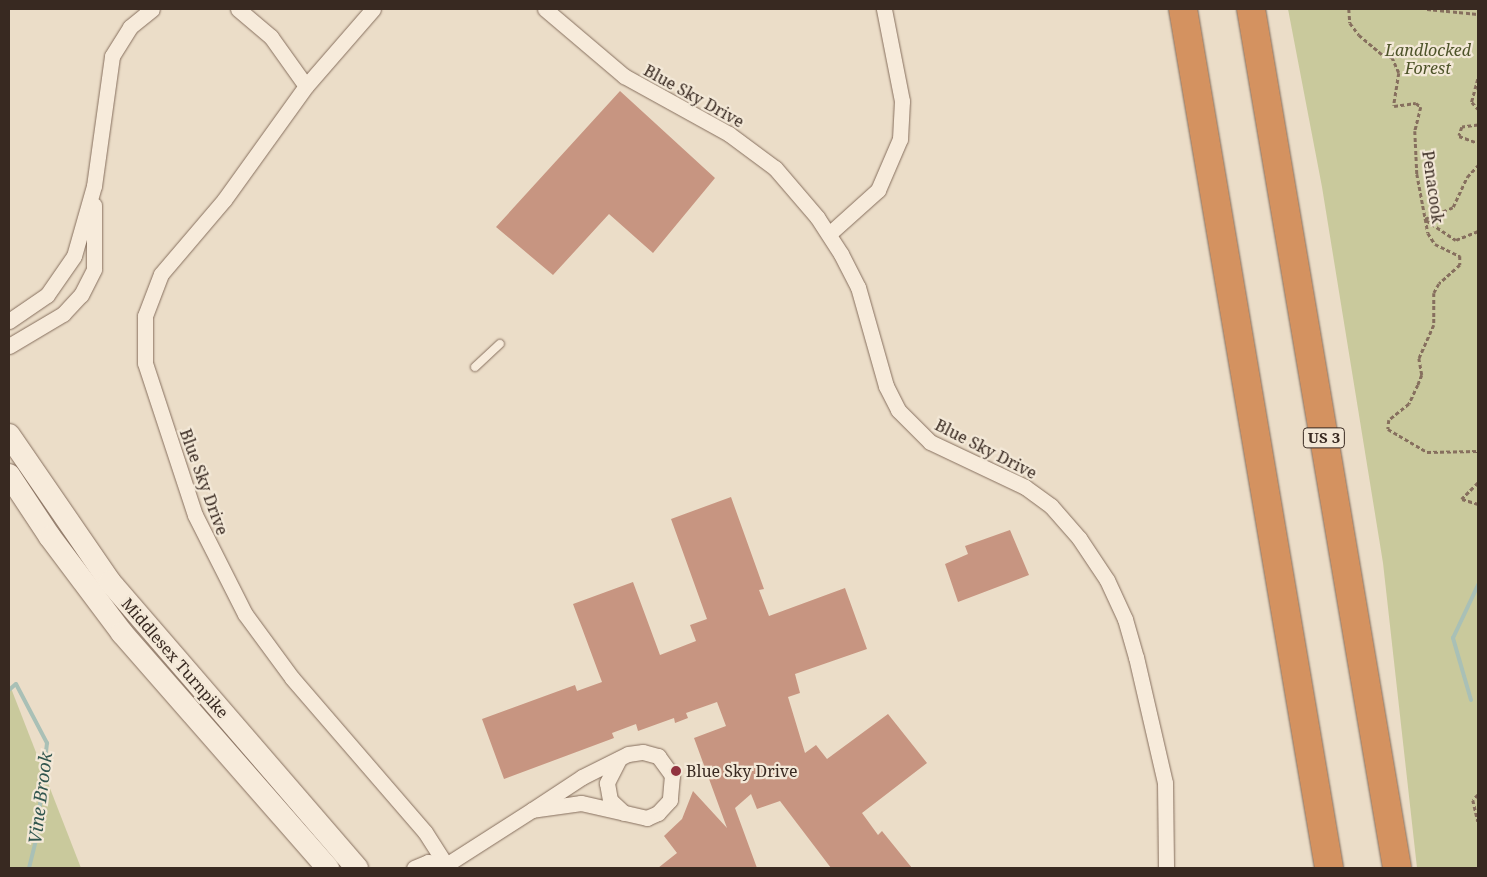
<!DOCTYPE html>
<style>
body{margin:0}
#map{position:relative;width:1487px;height:877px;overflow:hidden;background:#ebddc8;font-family:"Noto Serif",serif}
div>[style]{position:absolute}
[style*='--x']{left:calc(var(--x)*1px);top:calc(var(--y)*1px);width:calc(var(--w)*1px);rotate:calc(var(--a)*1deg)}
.green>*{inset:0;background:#c9c99c}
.stream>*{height:4px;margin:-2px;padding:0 2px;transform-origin:2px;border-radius:2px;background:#a9c0b6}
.building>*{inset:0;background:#c79581}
.path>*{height:2.5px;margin-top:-1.25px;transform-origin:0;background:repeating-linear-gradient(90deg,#866f5e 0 4px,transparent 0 6.5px)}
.roads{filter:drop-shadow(0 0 1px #866f5e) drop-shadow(0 0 1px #866f5e)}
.lane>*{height:8px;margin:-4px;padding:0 4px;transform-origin:4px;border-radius:4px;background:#f7ebdb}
.street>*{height:15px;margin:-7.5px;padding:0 7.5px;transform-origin:7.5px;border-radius:7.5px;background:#f7ebdb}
.secondary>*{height:22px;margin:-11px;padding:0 11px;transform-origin:11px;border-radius:11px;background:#f7ebdb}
.highway>*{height:28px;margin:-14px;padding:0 14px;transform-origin:14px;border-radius:14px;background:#d49260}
.dots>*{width:14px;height:14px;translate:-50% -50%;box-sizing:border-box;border:2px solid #f3e8d7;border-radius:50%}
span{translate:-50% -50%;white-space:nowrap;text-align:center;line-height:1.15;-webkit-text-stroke:4.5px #f3e8d7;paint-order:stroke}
.shield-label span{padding:1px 4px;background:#f3e8d7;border:1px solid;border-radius:4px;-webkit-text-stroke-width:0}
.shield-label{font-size:15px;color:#382921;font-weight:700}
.park-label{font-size:16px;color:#4d5329;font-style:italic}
.street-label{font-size:16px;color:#382921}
.poi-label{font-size:16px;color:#382921}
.left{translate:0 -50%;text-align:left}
.water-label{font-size:18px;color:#31564f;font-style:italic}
.frame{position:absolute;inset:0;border:10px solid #382921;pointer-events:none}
</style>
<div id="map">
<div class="green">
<div style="clip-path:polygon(1288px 9px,1478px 9px,1478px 868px,1417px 868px,1383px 563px,1322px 187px)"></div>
<div style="clip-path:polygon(9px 683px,81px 868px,9px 868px)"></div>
</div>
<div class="stream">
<div style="--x:9;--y:690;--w:9;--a:-41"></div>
<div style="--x:16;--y:684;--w:67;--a:62.3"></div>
<div style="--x:47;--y:743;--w:98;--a:96.5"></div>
<div style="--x:36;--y:840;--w:29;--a:104"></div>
<div style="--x:1471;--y:700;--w:65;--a:-106.2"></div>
<div style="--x:1453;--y:638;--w:59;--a:-64.7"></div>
</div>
<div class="building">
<div style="clip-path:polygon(620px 91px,715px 178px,653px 253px,609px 214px,553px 275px,496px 227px)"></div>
<div style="clip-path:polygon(731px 497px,764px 589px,759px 590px,769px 616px,845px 588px,867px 649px,795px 674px,800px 693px,788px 697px,805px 753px,816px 745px,827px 759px,888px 714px,927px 763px,862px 813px,878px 835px,882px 831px,912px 868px,831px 868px,780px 801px,757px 809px,751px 794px,735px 808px,757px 868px,658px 868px,677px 853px,664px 836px,682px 819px,693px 791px,727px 828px,694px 738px,726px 726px,717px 702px,686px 713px,688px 718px,675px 723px,674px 718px,638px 731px,636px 724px,612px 733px,614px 738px,504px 779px,482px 719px,575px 685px,577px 691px,602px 682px,573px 604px,633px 582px,660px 655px,696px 641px,690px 625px,707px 619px,671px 519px)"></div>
<div style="clip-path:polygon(1010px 530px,1029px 575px,958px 602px,945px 564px,968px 554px,965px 546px)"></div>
</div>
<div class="path">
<div style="--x:1349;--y:9;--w:14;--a:86"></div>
<div style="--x:1350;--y:23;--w:15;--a:53"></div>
<div style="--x:1359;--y:35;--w:31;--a:40"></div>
<div style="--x:1383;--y:55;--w:9;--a:13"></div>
<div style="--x:1392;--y:57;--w:17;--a:66"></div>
<div style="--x:1399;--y:73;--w:33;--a:99"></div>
<div style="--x:1394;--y:106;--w:22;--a:-8"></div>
<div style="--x:1416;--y:103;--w:6;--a:39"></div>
<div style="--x:1421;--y:107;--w:25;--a:104"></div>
<div style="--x:1415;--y:131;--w:43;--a:87.3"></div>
<div style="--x:1417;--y:174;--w:60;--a:79.4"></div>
<div style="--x:1428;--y:233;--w:13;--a:58"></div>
<div style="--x:1435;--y:244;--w:28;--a:26"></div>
<div style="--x:1460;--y:256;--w:9;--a:90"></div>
<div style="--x:1460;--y:265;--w:28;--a:138"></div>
<div style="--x:1439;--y:284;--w:10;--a:119"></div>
<div style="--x:1434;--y:293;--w:32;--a:90"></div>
<div style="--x:1434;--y:325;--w:36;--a:114"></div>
<div style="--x:1419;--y:358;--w:17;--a:80"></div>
<div style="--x:1422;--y:375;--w:11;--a:112"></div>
<div style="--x:1418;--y:385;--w:21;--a:115"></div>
<div style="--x:1409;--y:404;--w:26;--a:141"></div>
<div style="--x:1389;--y:420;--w:9;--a:96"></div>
<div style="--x:1388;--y:429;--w:45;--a:30.5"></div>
<div style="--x:1427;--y:452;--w:51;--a:-1.1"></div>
<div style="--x:1427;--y:9;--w:51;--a:5.6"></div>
<div style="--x:1478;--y:79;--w:24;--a:105"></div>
<div style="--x:1472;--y:102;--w:9;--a:49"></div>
<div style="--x:1478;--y:125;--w:16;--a:173"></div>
<div style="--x:1462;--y:127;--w:9;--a:108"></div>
<div style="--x:1459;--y:136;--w:20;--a:20"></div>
<div style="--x:1425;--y:219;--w:30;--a:-23"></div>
<div style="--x:1453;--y:207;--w:33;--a:-65"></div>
<div style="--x:1467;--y:177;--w:16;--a:-47"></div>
<div style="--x:1426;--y:220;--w:36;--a:34"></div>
<div style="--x:1456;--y:240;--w:24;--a:-22"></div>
<div style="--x:1478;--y:483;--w:23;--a:135"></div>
<div style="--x:1462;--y:499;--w:17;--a:17"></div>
<div style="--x:1478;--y:795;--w:7;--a:135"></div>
<div style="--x:1473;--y:800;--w:22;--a:77"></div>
</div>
<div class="roads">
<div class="lane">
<div style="--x:475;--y:367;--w:34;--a:-43"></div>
</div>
<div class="street">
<div style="--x:238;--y:9;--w:43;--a:40.3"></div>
<div style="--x:271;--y:37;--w:60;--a:54.5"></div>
<div style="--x:373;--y:9;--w:102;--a:131"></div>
<div style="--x:306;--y:86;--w:140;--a:125.7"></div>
<div style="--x:224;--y:200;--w:97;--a:130.4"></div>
<div style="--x:161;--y:274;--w:45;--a:110.9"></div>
<div style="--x:145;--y:316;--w:47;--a:90"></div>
<div style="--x:145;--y:363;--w:160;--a:71.8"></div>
<div style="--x:195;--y:515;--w:111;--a:63.2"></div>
<div style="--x:245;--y:614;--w:79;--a:53.7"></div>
<div style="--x:292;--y:678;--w:203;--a:49.2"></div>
<div style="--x:425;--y:832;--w:43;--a:57.4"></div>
<div style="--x:545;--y:9;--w:104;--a:40.3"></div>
<div style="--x:624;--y:76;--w:120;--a:28.9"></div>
<div style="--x:729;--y:134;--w:57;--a:36.5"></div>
<div style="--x:775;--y:168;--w:65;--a:49.4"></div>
<div style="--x:817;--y:217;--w:44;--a:57"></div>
<div style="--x:841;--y:254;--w:37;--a:63"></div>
<div style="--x:858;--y:287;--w:103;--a:74.2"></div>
<div style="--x:886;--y:386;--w:27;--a:63"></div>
<div style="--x:898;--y:410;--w:45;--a:45"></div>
<div style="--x:930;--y:442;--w:105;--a:25.3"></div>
<div style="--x:1025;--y:487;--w:32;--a:36"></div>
<div style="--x:1051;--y:506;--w:43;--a:48.8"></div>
<div style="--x:1079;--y:538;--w:50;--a:56.3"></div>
<div style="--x:1107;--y:580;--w:43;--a:65.2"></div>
<div style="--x:1125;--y:619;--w:40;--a:74"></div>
<div style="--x:1136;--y:657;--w:129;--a:77"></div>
<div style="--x:1165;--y:783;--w:85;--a:89.3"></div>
<div style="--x:829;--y:234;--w:66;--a:-41.9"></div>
<div style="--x:878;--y:190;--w:56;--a:-66.7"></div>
<div style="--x:900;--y:139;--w:38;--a:-87"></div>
<div style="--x:902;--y:101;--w:94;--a:-101.1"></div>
<div style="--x:9;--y:321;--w:46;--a:-34.4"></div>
<div style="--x:47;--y:295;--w:47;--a:-55.3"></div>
<div style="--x:74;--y:256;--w:73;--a:-74.1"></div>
<div style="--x:94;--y:186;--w:131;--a:-82.1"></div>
<div style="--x:112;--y:56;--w:34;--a:-58"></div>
<div style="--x:130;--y:27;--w:28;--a:-39"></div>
<div style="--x:9;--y:346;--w:63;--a:-30.7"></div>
<div style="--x:63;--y:314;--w:26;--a:-47"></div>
<div style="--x:81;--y:295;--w:29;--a:-63"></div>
<div style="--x:94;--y:269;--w:64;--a:-90"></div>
<div style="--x:619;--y:759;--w:27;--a:117"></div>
<div style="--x:607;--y:783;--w:17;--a:80"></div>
<div style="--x:610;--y:800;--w:19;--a:43"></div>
<div style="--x:414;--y:868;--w:15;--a:-23"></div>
<div style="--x:428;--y:862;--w:18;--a:9"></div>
<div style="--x:445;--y:868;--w:3;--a:-72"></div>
<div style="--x:446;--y:865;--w:102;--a:-32.6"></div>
<div style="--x:532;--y:810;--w:60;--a:-33.4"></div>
<div style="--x:582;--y:777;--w:51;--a:-26.6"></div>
<div style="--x:628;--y:754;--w:15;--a:-8"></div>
<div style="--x:643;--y:752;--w:16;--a:15"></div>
<div style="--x:658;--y:756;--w:24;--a:54"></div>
<div style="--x:672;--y:775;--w:25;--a:95"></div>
<div style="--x:670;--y:800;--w:18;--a:133"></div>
<div style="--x:658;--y:813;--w:12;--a:156"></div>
<div style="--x:647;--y:818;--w:68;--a:-167.2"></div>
<div style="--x:581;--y:803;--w:49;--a:171.9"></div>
</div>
<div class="secondary">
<div style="--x:9;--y:435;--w:178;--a:55.5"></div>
<div style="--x:110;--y:582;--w:378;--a:49.2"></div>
<div style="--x:9;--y:475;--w:74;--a:56.5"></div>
<div style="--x:50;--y:537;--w:120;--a:53.1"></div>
<div style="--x:122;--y:633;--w:313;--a:48.8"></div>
</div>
<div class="highway">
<div style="--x:1183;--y:9;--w:871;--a:80.35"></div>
<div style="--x:1251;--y:9;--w:871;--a:80.35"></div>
</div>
</div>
<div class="dots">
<div style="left:676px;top:771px;background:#91333f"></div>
</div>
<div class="shield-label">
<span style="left:1324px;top:438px">US 3</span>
</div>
<div class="park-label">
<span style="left:1428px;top:59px">Landlocked<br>Forest</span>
</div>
<div class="street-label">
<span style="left:694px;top:96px;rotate:29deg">Blue Sky Drive</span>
<span style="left:1433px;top:187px;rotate:82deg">Penacook</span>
<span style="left:986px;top:449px;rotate:27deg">Blue Sky Drive</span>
<span style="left:204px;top:482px;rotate:70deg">Blue Sky Drive</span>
<span style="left:175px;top:658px;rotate:49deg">Middlesex Turnpike</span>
</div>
<div class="poi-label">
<span class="left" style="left:686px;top:771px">Blue Sky Drive</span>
</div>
<div class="water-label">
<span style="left:40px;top:798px;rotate:-83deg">Vine Brook</span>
</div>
<div class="frame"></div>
</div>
